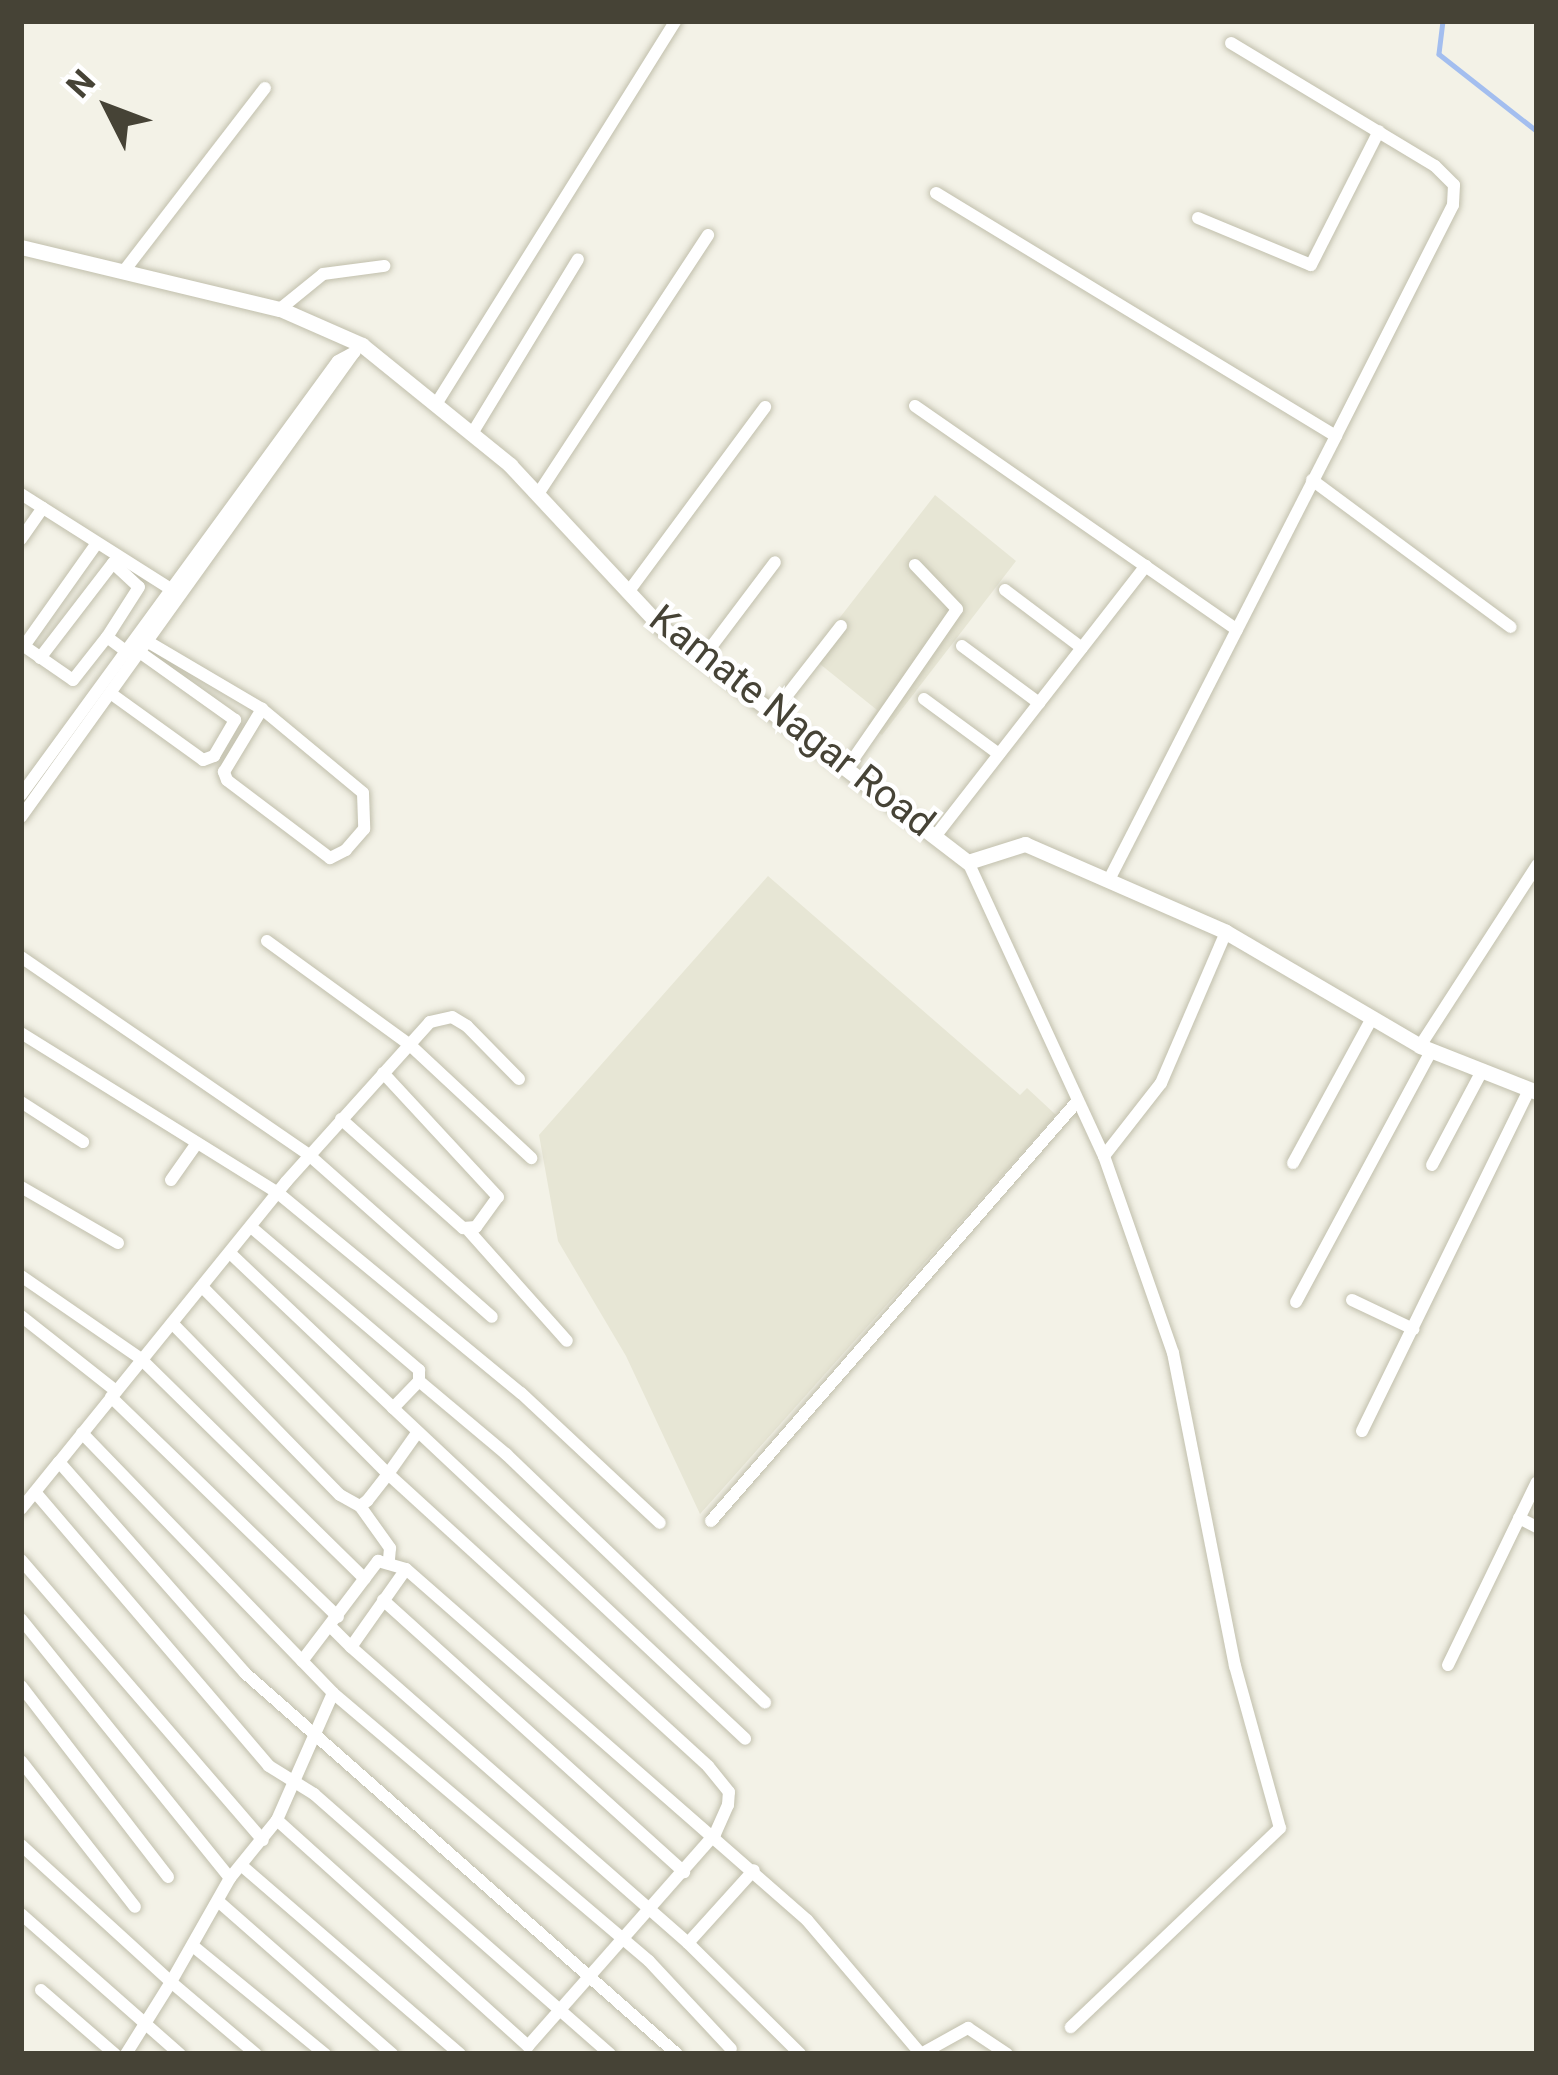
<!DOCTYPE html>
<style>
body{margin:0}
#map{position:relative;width:1558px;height:2075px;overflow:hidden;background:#f3f2e7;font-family:Roboto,sans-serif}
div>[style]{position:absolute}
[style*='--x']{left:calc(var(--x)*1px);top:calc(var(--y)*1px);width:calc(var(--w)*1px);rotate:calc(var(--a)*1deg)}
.residential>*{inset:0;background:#e7e6d5}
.stream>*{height:4.5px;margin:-2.25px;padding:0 2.25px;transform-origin:2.25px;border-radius:2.25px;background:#a3beef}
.roads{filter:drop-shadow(0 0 3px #c1bfac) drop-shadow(0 0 3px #c1bfac)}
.minor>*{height:12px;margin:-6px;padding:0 6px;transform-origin:6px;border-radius:6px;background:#fff}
.tertiary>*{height:15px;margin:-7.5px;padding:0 7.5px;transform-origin:7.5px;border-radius:7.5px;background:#fff}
span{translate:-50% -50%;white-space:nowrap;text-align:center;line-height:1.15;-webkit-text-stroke:9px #fff;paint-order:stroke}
.street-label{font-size:39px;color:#464336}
.frame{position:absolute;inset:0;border:24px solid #464336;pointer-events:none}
.north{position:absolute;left:48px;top:48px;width:120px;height:120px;-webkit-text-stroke:9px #fff;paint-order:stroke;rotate:312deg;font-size:33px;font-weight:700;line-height:48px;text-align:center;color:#464336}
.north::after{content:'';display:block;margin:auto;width:42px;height:54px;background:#464336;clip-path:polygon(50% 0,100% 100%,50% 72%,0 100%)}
</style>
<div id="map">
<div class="residential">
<div style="clip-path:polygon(935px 495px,1016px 561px,882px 735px,867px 724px,877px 710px,810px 656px)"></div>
<div style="clip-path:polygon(768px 876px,1020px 1095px,1027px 1088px,1056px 1115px,700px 1514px,626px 1356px,558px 1241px,539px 1135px)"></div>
</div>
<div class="stream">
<div style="--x:1443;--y:21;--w:33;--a:97"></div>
<div style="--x:1439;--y:54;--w:125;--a:38.2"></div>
</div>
<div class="roads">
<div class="minor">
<div style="--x:1231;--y:43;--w:238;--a:31.1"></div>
<div style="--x:1435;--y:166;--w:27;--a:45"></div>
<div style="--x:1454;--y:185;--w:20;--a:93"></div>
<div style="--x:1453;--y:205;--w:259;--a:116.9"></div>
<div style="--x:936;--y:193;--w:468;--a:31.3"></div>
<div style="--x:1336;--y:436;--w:498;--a:117.1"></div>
<div style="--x:1198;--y:218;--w:122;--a:22.6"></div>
<div style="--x:1311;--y:265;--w:150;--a:-63.1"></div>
<div style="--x:124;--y:271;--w:231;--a:-52.4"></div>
<div style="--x:280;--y:309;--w:55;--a:-39.1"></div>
<div style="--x:323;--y:274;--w:62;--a:-7.5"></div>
<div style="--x:438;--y:401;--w:448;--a:-58"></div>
<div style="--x:915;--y:406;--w:392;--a:34.8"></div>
<div style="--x:473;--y:432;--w:202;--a:-58.7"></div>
<div style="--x:1312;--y:480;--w:247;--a:36.5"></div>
<div style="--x:21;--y:494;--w:185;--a:32.4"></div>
<div style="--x:538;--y:494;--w:310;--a:-56.7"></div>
<div style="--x:21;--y:539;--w:38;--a:-55"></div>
<div style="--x:1005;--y:590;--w:96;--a:37"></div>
<div style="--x:629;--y:591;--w:229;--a:-53.5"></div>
<div style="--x:150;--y:643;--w:130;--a:30.5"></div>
<div style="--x:262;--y:709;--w:131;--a:39.7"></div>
<div style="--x:363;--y:793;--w:36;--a:88"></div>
<div style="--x:364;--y:829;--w:28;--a:131"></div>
<div style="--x:346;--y:850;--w:18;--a:153"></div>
<div style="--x:330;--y:858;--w:129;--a:-142.9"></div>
<div style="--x:227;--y:780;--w:9;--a:-111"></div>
<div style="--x:224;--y:772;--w:74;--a:-58.9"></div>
<div style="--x:21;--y:644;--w:63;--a:34.7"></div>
<div style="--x:73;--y:680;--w:55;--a:-51.7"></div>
<div style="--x:107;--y:637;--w:25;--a:37"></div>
<div style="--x:24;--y:646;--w:126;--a:-54.7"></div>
<div style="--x:962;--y:646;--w:96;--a:36.5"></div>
<div style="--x:40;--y:658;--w:120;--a:-52.5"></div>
<div style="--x:113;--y:563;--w:35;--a:43"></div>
<div style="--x:139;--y:587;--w:59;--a:122.6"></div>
<div style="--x:702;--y:659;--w:121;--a:-53"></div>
<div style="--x:113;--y:695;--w:111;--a:35.8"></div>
<div style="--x:203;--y:760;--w:12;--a:-20"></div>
<div style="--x:214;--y:756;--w:42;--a:-59.7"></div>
<div style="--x:235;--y:720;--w:114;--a:-144.6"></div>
<div style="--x:924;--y:699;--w:93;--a:36.3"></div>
<div style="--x:774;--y:712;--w:109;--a:-52.1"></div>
<div style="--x:847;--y:768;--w:193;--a:-55.3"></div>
<div style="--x:957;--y:609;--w:61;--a:-133.7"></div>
<div style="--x:21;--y:795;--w:537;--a:-53.86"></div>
<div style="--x:338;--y:361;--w:19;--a:-28"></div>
<div style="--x:21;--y:817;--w:570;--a:-54.36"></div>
<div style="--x:937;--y:834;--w:340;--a:-52.1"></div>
<div style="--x:968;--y:862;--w:324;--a:65.2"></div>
<div style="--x:1104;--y:1156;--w:209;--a:70.7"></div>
<div style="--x:1173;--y:1353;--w:319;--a:78.8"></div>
<div style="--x:1235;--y:1666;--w:168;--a:74.5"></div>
<div style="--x:1280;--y:1828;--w:289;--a:136.4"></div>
<div style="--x:267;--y:941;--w:177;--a:36"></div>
<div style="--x:410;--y:1045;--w:166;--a:43"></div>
<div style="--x:21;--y:957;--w:349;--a:34.5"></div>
<div style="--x:309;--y:1155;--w:244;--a:41.5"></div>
<div style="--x:21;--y:1033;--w:303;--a:31.9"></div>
<div style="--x:278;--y:1193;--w:315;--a:39.5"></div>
<div style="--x:521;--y:1393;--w:190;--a:43.1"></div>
<div style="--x:1420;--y:1046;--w:216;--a:-57.1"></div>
<div style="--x:519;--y:1079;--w:74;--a:-134.5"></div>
<div style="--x:467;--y:1026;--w:17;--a:-149"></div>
<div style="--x:452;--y:1017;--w:23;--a:167"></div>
<div style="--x:430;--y:1022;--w:215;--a:132"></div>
<div style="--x:286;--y:1182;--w:360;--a:129"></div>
<div style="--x:59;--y:1462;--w:281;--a:48.6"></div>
<div style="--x:245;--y:1673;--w:576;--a:41.41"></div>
<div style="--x:21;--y:1102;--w:74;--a:32.8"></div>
<div style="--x:341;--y:1119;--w:164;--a:41.8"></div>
<div style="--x:463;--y:1228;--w:13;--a:-4"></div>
<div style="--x:476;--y:1227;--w:37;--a:-54"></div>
<div style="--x:498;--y:1197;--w:169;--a:-132.8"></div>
<div style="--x:1104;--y:1156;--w:93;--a:-52"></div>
<div style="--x:1161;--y:1083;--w:164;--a:-66.7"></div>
<div style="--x:1293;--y:1163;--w:163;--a:-61.4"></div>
<div style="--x:1432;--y:1165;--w:104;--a:-62"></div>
<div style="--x:171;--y:1180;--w:45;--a:-54.9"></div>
<div style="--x:21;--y:1187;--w:112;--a:30"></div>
<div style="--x:251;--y:1227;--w:221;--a:40.4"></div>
<div style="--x:419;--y:1370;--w:11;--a:90"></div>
<div style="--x:469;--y:1231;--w:147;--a:48.3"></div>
<div style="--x:231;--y:1254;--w:224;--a:43.5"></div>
<div style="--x:393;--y:1408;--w:37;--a:-46"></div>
<div style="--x:419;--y:1381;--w:114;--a:40"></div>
<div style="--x:506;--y:1454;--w:359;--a:43.8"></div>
<div style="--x:21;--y:1276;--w:145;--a:34.6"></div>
<div style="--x:140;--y:1358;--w:315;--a:44.5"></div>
<div style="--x:1352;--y:1300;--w:68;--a:25.4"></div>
<div style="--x:1296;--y:1302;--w:285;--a:-61.7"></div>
<div style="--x:21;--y:1316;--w:121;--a:38.3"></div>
<div style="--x:172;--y:1323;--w:240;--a:45.7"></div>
<div style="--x:340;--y:1495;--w:23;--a:29"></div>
<div style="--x:360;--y:1506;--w:9;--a:-36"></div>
<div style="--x:367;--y:1501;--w:34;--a:-52"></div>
<div style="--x:388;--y:1474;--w:261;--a:-134.8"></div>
<div style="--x:111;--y:1397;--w:316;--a:44.1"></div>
<div style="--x:393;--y:1408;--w:483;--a:43.2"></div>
<div style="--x:1362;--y:1431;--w:380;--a:-63.9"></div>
<div style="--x:82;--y:1433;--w:361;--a:46"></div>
<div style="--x:333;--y:1693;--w:139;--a:113.8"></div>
<div style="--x:277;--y:1820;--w:75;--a:129"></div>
<div style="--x:230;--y:1878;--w:120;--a:119.6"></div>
<div style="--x:171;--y:1982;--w:111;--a:40.3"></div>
<div style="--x:35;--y:1492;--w:360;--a:49.5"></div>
<div style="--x:269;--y:1766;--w:53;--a:31.9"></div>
<div style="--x:314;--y:1794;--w:394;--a:41.3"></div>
<div style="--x:360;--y:1506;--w:52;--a:54.5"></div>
<div style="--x:390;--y:1548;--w:11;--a:95"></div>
<div style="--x:21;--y:1509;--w:60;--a:-51"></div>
<div style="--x:1519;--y:1518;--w:20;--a:27"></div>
<div style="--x:711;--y:1521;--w:554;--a:-48.88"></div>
<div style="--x:21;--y:1560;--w:370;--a:49.2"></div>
<div style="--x:383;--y:1600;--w:406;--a:42.1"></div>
<div style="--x:21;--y:1619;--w:333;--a:51.1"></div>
<div style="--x:331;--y:1627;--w:28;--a:45"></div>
<div style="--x:351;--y:1647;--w:95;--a:-54.8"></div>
<div style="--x:351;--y:1647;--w:449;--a:41.3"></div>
<div style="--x:688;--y:1943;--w:158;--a:44.7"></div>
<div style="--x:302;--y:1661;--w:126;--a:-52.8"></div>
<div style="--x:378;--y:1561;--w:29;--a:16"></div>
<div style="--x:406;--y:1569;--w:533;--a:41.2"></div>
<div style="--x:807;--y:1920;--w:176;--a:49.6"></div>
<div style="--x:1448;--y:1665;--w:203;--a:-64.1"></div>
<div style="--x:21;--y:1686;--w:241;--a:52.4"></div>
<div style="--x:333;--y:1693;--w:414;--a:40.3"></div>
<div style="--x:649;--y:1961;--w:120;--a:47"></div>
<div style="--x:21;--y:1761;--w:185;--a:52"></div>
<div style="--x:277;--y:1820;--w:338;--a:42"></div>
<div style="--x:528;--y:2046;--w:283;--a:-48.6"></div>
<div style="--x:715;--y:1834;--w:32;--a:-66"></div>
<div style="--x:728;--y:1805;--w:13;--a:-86"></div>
<div style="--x:729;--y:1792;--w:33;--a:-129"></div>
<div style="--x:708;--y:1766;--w:433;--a:-137.6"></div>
<div style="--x:388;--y:1474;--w:50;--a:-54.7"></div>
<div style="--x:21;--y:1845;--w:203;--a:42.4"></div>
<div style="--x:171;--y:1982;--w:85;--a:122"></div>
<div style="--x:241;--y:1865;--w:289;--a:40.8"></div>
<div style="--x:218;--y:1901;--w:232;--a:41.3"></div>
<div style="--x:21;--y:1914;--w:212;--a:41.4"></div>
<div style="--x:688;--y:1943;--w:98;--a:-47.9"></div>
<div style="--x:193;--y:1946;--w:171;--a:39.3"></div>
<div style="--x:41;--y:1990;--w:98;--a:40.9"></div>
<div style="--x:921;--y:2054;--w:54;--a:-29"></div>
<div style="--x:968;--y:2028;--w:47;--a:33.7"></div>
</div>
<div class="tertiary">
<div style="--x:21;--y:247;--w:266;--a:13.5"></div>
<div style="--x:280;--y:309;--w:90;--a:23.7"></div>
<div style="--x:362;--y:345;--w:191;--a:39"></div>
<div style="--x:510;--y:465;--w:220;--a:47"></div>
<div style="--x:660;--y:626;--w:388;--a:37.5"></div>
<div style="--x:968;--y:862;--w:60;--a:-17.5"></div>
<div style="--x:1025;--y:844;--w:219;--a:23.6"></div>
<div style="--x:1226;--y:932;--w:225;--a:30.4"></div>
<div style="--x:1420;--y:1046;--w:126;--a:21.5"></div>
</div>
</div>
<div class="street-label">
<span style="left:792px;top:721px;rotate:38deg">Kamate Nagar Road</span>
</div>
<div class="frame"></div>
<div class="north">N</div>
</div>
